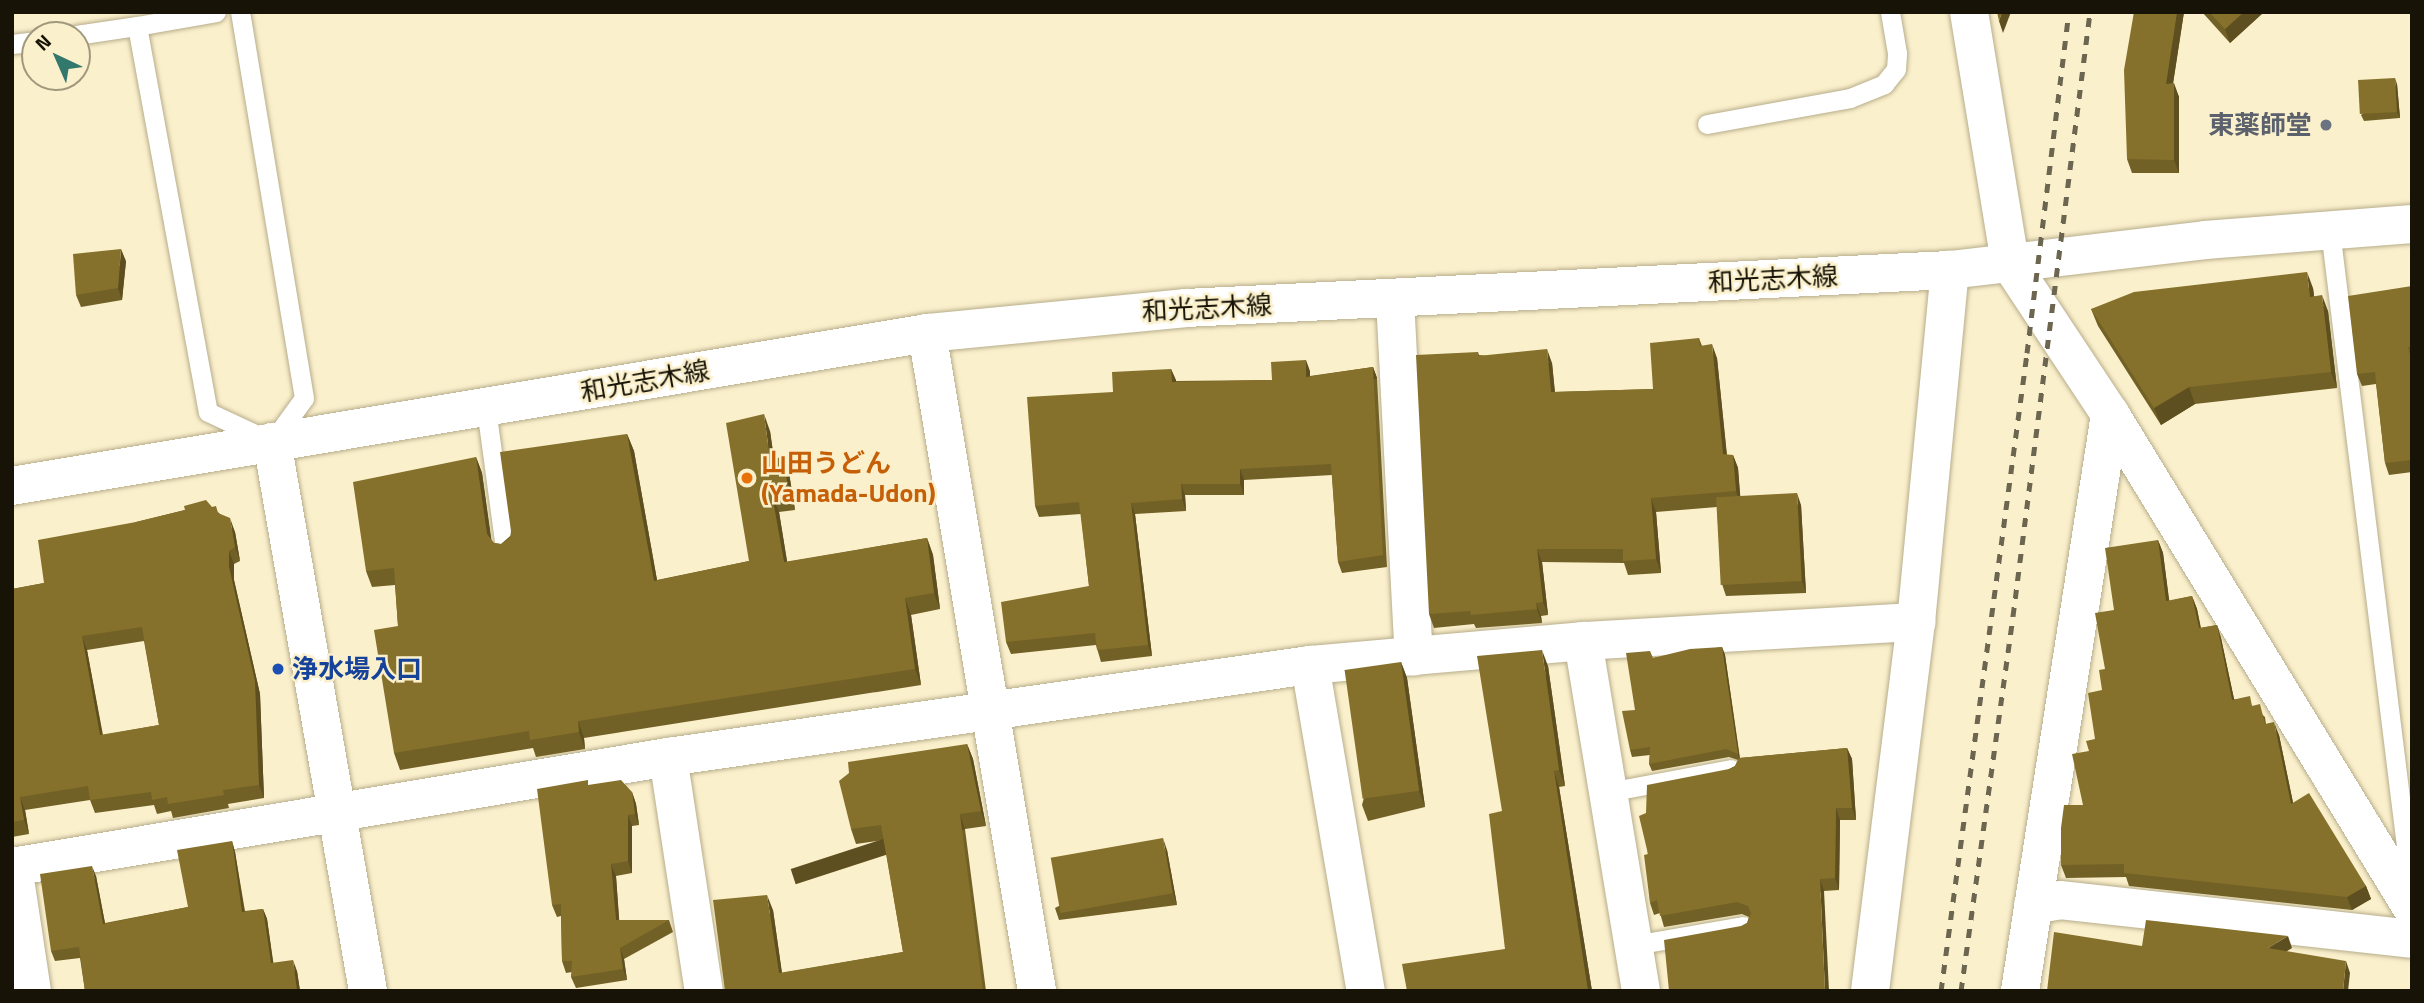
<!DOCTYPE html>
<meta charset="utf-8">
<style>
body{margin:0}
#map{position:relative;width:2424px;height:1003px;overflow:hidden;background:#fbf0cc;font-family:"Titillium Web","Noto Sans JP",sans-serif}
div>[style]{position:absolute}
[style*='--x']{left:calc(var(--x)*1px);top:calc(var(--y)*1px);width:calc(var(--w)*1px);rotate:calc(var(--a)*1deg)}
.roads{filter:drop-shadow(0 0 2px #b7ad8b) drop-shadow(0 0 2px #b7ad8b)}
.service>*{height:19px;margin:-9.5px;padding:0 9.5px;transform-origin:9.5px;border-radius:9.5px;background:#fff}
.minor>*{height:38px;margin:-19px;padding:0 19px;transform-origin:19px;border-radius:19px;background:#fff}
.tertiary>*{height:38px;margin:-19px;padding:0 19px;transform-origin:19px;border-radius:19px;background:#fff}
.secondary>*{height:38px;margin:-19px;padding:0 19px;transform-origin:19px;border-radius:19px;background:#fff}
.rail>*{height:5px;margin-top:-2.5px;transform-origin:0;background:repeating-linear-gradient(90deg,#6c6550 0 9px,transparent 0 18px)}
.wall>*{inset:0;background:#726126}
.shaded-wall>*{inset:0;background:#5d4f1f;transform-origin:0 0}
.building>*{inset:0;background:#85712c;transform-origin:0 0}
.dots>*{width:19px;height:19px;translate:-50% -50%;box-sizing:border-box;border:4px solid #fbf0cc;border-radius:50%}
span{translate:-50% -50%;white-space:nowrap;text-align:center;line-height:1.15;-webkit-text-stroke:5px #fbf0cc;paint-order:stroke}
.worship-label{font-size:26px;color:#5b616d;font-weight:700}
.right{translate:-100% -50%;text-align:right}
.street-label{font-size:26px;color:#171307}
.food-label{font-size:26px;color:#c56008;font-weight:700}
.left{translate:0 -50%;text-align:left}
.transit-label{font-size:26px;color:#164399;font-weight:700}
.frame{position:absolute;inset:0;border:14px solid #171307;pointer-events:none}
.north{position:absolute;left:21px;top:21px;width:70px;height:70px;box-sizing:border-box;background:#fbf0cc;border:2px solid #a0987d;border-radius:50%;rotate:316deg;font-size:19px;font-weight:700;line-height:28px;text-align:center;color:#171307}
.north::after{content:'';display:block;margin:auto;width:24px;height:32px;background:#32786d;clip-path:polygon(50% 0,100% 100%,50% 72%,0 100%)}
</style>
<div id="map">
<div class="roads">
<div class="service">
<div style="--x:137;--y:26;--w:80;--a:-10"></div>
<div style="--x:76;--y:35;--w:62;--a:-8.4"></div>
<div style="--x:137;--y:26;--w:392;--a:79.6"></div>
<div style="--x:208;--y:412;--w:71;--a:25.1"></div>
<div style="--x:272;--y:442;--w:54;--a:-54"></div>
<div style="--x:304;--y:398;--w:391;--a:-99.4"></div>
<div style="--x:12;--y:44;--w:23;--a:-7"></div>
<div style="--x:1707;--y:124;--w:145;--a:-10.3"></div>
<div style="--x:1850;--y:98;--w:37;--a:-22"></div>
<div style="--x:1884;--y:84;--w:19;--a:-51"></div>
<div style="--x:1896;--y:69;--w:16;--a:-86"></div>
<div style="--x:1897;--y:53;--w:42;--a:-99.7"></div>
<div style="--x:2330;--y:230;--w:654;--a:82.97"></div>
<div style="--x:2410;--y:879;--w:11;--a:105"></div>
<div style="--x:486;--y:408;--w:142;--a:82.3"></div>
<div style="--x:1608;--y:792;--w:125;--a:-10.6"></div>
<div style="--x:1634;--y:945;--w:111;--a:-9.9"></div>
</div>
<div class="minor">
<div style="--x:1395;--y:299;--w:358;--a:87"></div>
<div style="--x:927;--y:333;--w:667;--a:80.51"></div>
<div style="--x:1583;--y:641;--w:355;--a:80.6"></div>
<div style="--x:1310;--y:665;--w:331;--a:80.3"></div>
<div style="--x:13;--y:866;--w:126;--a:81.4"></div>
<div style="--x:12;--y:867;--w:665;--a:-9.52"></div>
<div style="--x:668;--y:757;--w:649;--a:-8.16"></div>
<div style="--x:1310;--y:665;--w:274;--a:-5"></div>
<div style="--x:1583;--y:641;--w:334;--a:-3.3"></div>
<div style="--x:2033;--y:905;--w:27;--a:-10"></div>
<div style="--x:2060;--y:900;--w:354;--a:6.3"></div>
<div style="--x:1870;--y:991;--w:372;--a:-82.9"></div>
<div style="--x:1916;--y:622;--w:354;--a:-84.5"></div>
<div style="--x:2020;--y:991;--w:584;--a:-81.13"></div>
</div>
<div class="tertiary">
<div style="--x:1969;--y:12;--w:254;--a:80.7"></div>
<div style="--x:2010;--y:263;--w:181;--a:56.5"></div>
<div style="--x:2110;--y:414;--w:579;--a:58.56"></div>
<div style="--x:272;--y:442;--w:557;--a:80.08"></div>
<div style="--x:668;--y:757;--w:237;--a:81.3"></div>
</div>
<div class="secondary">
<div style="--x:12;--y:486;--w:928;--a:-9.49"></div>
<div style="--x:927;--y:333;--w:260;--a:-5.5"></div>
<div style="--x:1186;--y:308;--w:765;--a:-2.85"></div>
<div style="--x:1950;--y:270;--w:257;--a:-6.7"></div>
<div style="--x:2205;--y:240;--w:208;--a:-4.4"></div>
</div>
</div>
<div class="rail">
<div style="--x:1941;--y:991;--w:644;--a:-82.32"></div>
<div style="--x:2027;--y:353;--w:344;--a:-83"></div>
<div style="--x:1961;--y:991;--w:379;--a:-82.1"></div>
<div style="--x:2013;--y:616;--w:609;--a:-82.73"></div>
</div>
<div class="wall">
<div style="clip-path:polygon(2134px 12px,2184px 12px,2173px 83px,2179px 97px,2179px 173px,2132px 173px,2127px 159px)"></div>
<div style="clip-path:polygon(2202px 12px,2264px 12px,2230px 43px)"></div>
<div style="clip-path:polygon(2397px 84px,2400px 118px,2364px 121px,2361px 115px)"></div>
<div style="clip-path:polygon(126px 261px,122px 300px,81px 307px,76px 295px)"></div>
<div style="clip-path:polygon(2412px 286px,2412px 472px,2389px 475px,2385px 463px,2376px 384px,2362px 386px,2357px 374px)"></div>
<div style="clip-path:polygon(2313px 288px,2314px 296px,2328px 311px,2337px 388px,2195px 404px,2161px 425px,2098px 326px,2091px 309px)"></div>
<div style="clip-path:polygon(1699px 338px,1702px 346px,1717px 358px,1727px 455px,1733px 455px,1738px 468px,1740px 497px,1801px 505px,1806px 593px,1726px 596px,1722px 584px,1717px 507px,1656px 512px,1661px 573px,1628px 575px,1624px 563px,1542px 562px,1548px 615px,1541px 616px,1542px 623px,1476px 628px,1474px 624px,1434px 628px,1429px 614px,1478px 352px,1479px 355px,1552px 363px,1555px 392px,1653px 389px)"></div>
<div style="clip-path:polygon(1373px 367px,1377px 378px,1387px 567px,1342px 573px,1338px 562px,1332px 475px,1244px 480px,1244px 495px,1185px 495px,1186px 511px,1135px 514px,1152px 656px,1101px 662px,1096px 645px,1011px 654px,1006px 642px,1089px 586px,1081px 514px,1039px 517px,1035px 506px,1113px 392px,1171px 369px,1176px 381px,1272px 380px,1310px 371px,1310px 376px)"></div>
<div style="clip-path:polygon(770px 431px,774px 458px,789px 473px,795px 510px,779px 512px,787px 562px,927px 538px,933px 555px,940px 609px,911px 615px,921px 685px,584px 738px,585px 749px,536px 757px,533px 748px,400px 770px,394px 753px,398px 626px,395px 585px,372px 587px,366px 571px,476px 457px,482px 473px,491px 540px,494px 543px,501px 544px,627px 434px,634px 451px,657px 580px,749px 561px)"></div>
<div style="clip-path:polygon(evenodd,212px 507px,219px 513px,235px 532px,240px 561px,234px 564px,234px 580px,260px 694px,264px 798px,228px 804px,229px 808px,173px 818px,171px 811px,157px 814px,154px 805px,95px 813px,90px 800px,25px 810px,29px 834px,12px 837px,12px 589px,44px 583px,136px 522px,185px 510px,212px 507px,144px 641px,159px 725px,103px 735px,87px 650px,144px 641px)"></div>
<div style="clip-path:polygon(2158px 540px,2163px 553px,2169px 601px,2192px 596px,2197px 609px,2201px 628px,2217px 625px,2221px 638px,2234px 699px,2253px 706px,2265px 717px,2266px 724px,2279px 735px,2293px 803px,2366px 886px,2371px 899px,2352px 910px,2129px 886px,2126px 877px,2066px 878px,2061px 865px,2083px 805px,2089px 751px,2095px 739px,2114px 610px)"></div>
<div style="clip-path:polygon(1722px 647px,1725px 655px,1740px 758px,1847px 748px,1852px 759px,1856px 820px,1840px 820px,1839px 890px,1824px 891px,1741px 926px,1747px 923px,1749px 917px,1742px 914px,1664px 927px,1660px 913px,1654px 915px,1650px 903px,1646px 813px,1735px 766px,1738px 760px,1729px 757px,1652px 771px,1649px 764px,1650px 755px,1632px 757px,1630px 750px,1635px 710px,1653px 658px)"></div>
<div style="clip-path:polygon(1401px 662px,1407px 678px,1425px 807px,1368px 821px,1362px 805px)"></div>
<div style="clip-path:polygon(1548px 666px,1565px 786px,1559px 787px,1592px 991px,1407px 991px,1505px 949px,1502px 811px)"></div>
<div style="clip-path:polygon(967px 744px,973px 759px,986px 826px,965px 829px,986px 991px,725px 991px,773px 910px,782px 973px,903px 952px,884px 840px,856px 844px,851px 829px)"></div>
<div style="clip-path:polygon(589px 785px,632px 792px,636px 804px,639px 825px,632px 826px,632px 873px,616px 876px,619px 920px,669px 920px,673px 932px,624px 959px,627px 980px,576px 988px,571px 977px,572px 972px,566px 973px,562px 961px,561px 916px,557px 917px,552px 905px)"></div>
<div style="clip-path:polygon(232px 841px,235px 852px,245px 911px,263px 909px,267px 919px,273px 963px,297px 971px,300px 991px,85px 991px,80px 958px,55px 961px,51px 951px,96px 876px,105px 923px,188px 907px)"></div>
<div style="clip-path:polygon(1167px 850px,1177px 905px,1059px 920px,1055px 908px)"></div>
</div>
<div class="shaded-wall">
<div style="clip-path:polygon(2002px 12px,2011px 12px,2003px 33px,1999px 21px)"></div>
<div style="clip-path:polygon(2177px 12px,2184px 12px,2171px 97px,2166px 84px)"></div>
<div style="clip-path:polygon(2244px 12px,2264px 12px,2230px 43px,2225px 29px)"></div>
<div style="clip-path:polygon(2395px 78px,2397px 84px,2400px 118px,2397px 112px)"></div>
<div style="clip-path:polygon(2174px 83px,2179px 97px,2179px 173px,2174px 160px)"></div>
<div style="clip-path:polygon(121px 249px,126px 261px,122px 300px,118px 288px)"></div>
<div style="clip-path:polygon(2307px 272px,2313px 288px,2316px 313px,2310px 297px)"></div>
<div style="clip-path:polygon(2322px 295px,2328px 311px,2337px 388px,2331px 372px)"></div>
<div style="clip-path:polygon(1712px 344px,1717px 358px,1728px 468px,1723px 454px)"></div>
<div style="clip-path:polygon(1547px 349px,1552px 363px,1556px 405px,1551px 392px)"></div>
<div style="clip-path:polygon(1306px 360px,1310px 371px,1310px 388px,1306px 377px)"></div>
<div style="left:1373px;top:367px;width:12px;height:188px;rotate:70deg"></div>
<div style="clip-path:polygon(1171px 369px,1176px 380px,1176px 393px,1172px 382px)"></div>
<div style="clip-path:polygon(2189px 387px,2195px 404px,2161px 425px,2154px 408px)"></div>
<div style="clip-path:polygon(764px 414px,770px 431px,776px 475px,770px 459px)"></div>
<div style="clip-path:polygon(627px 434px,634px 451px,660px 597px,654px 581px)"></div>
<div style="clip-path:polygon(1733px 455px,1738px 468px,1741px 505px,1736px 491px)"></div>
<div style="clip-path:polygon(476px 457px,482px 473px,493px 551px,487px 534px)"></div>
<div style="clip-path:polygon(783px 457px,789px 473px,795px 510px,789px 494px)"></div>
<div style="clip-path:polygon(1240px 469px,1244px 480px,1244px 495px,1240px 484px)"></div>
<div style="clip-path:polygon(1181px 484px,1185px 495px,1186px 511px,1182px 499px)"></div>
<div style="clip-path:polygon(1797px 493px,1801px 505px,1806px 593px,1802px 581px)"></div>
<div style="clip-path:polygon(772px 495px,779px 512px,790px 579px,784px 562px)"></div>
<div style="clip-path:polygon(1651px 498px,1656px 512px,1661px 573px,1656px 559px)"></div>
<div style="clip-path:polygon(1131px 503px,1135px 514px,1152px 656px,1148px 645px)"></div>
<div style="clip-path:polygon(230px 518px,235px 532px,240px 561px,235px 547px)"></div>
<div style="clip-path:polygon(927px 538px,933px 555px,940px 609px,934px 593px)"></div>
<div style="clip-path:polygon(2158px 540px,2163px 553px,2171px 614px,2166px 601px)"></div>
<div style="clip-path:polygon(1537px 549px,1542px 562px,1548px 615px,1543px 602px)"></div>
<div style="clip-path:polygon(229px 551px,234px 564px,234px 580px,260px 694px,264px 798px,259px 785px,229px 567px)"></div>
<div style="clip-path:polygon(2192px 596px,2197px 609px,2203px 641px,2199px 628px)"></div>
<div style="clip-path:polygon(905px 598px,911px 615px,921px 685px,915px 669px)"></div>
<div style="clip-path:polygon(1536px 603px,1541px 616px,1542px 623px,1537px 609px)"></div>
<div style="clip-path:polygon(2217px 625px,2221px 638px,2237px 713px,2232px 700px)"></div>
<div style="clip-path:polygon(82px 636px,87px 650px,105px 749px,100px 735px)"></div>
<div style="clip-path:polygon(1722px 647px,1725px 655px,1740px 761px,1738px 754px)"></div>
<div style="clip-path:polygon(1542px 650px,1548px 666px,1565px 786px,1559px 770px)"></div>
<div style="clip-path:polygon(1401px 662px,1407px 678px,1425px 807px,1419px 791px)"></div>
<div style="clip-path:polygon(578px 721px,584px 738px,585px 749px,579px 732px)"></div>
<div style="clip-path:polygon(2274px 722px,2279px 735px,2296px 817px,2291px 804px)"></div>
<div style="clip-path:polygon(967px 744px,973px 759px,986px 826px,981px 811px)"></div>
<div style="clip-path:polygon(1847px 748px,1852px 759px,1856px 820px,1852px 808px)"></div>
<div style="clip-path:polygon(1554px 771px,1559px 787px,1592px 991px,1588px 991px)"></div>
<div style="clip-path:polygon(632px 792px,636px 804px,639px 825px,635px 814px)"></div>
<div style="clip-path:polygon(20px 797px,25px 810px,29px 834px,24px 820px)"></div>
<div style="clip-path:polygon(1836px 808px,1840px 820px,1839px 890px,1835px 878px)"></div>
<div style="left:960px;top:814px;width:16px;height:178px;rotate:72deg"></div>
<div style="clip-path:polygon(628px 815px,632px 826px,632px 873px,628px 861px)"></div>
<div style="clip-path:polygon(1163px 838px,1167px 850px,1177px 905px,1173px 893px)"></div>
<div style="clip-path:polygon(232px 841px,235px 852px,246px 922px,242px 912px)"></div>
<div style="clip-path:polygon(611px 864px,616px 876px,620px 931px,616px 920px)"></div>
<div style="clip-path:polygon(92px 866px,96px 876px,107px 934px,103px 924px)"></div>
<div style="clip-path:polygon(1820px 879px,1824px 891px,1829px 991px,1825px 991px)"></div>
<div style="clip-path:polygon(2366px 886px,2371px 899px,2352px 910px,2347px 897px)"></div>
<div style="clip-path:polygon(767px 895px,773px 910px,784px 988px,779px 973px)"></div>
<div style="clip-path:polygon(263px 909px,267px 919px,275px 974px,271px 963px)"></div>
<div style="clip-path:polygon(2288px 936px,2292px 948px,2273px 960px,2268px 948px)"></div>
<div style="clip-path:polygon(620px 948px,624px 959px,627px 980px,623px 969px)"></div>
<div style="clip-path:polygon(293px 960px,297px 971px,300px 991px,297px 991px)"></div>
<div style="clip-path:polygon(2346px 961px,2350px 973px,2348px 991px,2343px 991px)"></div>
</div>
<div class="building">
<div style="clip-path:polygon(1997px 12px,2002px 12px,1999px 21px)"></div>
<div style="clip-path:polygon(2134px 12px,2177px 12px,2166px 84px,2174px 83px,2174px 160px,2127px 159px,2124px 70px)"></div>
<div style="clip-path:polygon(2209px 12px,2244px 12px,2225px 29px)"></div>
<div style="left:2395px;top:78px;width:34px;height:37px;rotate:87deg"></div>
<div style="clip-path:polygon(121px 249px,118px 288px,76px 295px,73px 254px)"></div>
<div style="clip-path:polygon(2307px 272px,2310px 297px,2322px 295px,2331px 372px,2189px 387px,2154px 408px,2091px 309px,2134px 292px)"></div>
<div style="clip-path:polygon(2412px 286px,2412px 347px,2408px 347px,2412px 364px,2412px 460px,2385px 463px,2375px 372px,2357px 374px,2348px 296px)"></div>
<div style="clip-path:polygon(1699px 338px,1700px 346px,1712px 344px,1723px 454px,1733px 455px,1736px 491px,1651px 498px,1656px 559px,1623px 561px,1623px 549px,1537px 549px,1543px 602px,1536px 603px,1537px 609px,1471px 615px,1470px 611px,1429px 614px,1416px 355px,1478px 352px,1478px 356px,1547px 349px,1551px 392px,1653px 389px,1650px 343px)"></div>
<div style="clip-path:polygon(1306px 360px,1306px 377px,1373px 367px,1383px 555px,1338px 562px,1331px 464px,1240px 469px,1240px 484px,1181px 484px,1182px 499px,1131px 503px,1148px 645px,1097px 650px,1095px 633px,1006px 642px,1001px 602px,1089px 586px,1079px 502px,1035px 506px,1027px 397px,1113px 392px,1112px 372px,1171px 369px,1172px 382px,1272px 380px,1271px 362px)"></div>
<div style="clip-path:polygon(764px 414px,770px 459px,783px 457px,789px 494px,772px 495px,784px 562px,927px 538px,934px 593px,905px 598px,915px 669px,578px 721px,579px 732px,530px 740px,529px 731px,394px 753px,374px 630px,398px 626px,394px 568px,366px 571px,353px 482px,476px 457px,487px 534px,494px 543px,501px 544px,510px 538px,511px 531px,500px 452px,627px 434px,654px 581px,749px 561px,726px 423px)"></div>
<div style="left:1797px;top:493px;width:88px;height:81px;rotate:87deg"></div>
<div style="clip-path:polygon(evenodd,206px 500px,212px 507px,216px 506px,218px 513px,230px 518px,235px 547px,229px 551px,229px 567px,255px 681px,259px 785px,223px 790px,224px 795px,168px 804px,167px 797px,152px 800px,151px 792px,90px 800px,88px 786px,20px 797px,24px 820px,12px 822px,12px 589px,44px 583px,38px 540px,136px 522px,185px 510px,184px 506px,206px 500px,142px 627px,159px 725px,100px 735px,82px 636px,142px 627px)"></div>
<div style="clip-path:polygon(2158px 540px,2166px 601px,2192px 596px,2199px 628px,2217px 625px,2232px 700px,2250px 696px,2252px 706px,2260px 704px,2265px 724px,2274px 722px,2291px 804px,2309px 793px,2366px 886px,2347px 897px,2124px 873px,2124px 864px,2061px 865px,2061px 828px,2064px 805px,2083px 805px,2072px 754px,2089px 751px,2086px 741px,2095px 739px,2088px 693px,2102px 690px,2099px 670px,2105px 669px,2095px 613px,2114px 610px,2105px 548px)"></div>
<div style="clip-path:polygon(1722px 647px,1738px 754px,1726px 749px,1649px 764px,1650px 747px,1630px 750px,1622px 711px,1635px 710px,1626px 653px,1650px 651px,1653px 658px,1690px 649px)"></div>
<div style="clip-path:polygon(1542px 650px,1559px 770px,1554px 771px,1588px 991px,1407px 991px,1402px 964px,1505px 949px,1489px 814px,1502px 811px,1477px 656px)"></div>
<div style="left:1401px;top:662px;width:130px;height:57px;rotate:82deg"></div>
<div style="clip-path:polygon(967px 744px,981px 811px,960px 814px,983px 991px,725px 991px,713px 900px,767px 895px,779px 973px,903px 952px,881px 825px,851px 829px,839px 781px,849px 773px,848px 762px)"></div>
<div style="clip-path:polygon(1847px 748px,1852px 808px,1836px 808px,1835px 878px,1820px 879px,1825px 991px,1669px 991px,1664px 940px,1741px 926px,1747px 923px,1751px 913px,1748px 906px,1737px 902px,1660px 916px,1657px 900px,1650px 903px,1644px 855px,1648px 854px,1639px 816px,1646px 813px,1647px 785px,1729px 769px,1735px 766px,1739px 758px)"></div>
<div style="clip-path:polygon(588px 780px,588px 785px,621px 780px,632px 792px,635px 814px,628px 815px,628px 861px,611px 864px,616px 920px,669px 920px,620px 948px,623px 969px,571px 977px,572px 961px,562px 961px,561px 904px,552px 905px,537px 789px)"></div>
<div style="left:1163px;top:838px;width:56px;height:114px;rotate:80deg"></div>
<div style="clip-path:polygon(232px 841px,242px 912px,263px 909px,271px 963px,293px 960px,297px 991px,85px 991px,79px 947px,51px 951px,40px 874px,92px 866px,103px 924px,188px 907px,177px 850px)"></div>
<div style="clip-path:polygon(2146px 920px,2288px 936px,2268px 948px,2346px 961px,2343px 991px,2047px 991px,2054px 932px,2142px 946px)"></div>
</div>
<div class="dots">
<div style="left:2326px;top:125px;background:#6b7280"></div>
<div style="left:747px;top:478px;background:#e8710a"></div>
<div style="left:278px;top:669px;background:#1a4fb4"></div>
</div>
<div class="worship-label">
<span class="right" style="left:2312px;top:125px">東薬師堂</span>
</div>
<div class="street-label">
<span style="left:1773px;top:279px;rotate:-3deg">和光志木線</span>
<span style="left:1207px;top:308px;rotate:-3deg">和光志木線</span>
<span style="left:645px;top:381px;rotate:-10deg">和光志木線</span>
</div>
<div class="food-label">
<span class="left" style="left:761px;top:478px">山田うどん<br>(Yamada-Udon)</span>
</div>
<div class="transit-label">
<span class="left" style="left:292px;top:669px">浄水場入口</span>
</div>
<div class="frame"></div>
<div class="north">N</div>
</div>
